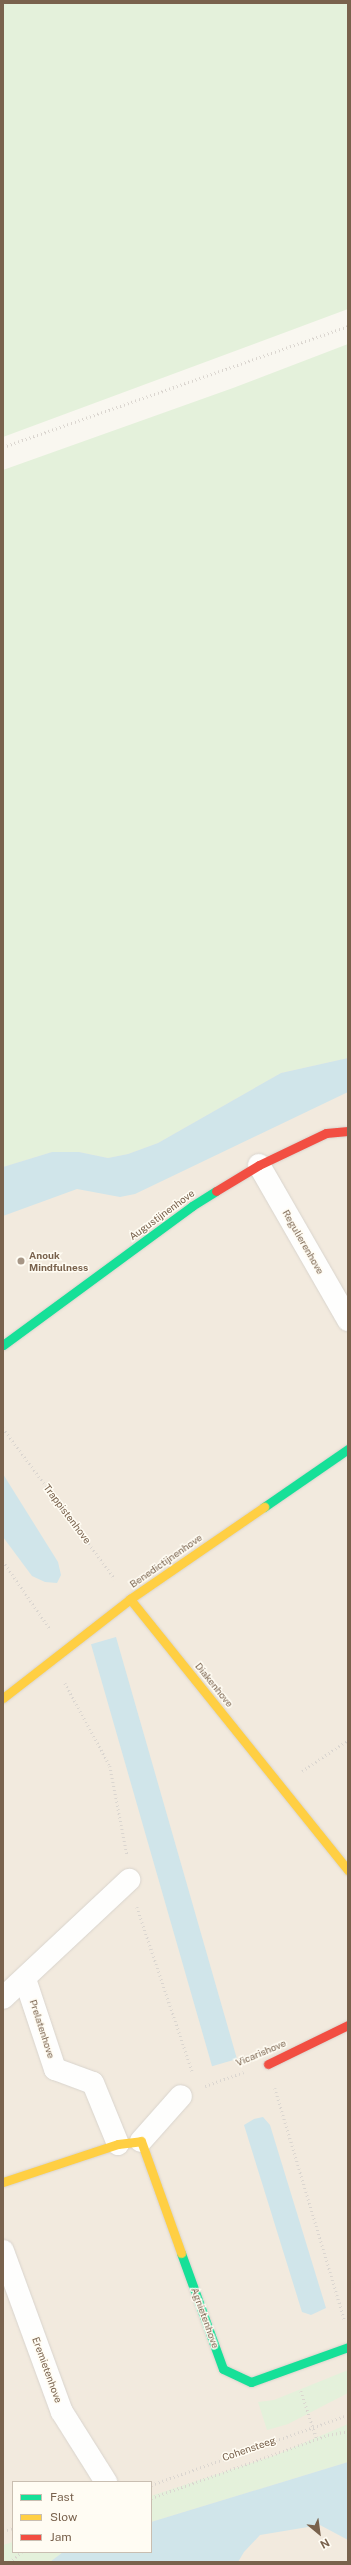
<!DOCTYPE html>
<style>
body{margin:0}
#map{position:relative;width:351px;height:2565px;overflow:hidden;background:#f9f7f0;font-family:"Public Sans",sans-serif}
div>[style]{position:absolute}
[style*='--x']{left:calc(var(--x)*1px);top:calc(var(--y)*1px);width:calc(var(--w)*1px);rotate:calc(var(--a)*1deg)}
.residential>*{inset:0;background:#f2eade}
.green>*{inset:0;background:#e4f1db}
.water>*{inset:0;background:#d0e5ea;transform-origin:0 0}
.path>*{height:2.5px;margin-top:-1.25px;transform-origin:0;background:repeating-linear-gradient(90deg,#dbd6d0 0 1px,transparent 0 4px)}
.roads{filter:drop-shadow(0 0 1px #d9d4cd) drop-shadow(0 0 1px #d9d4cd)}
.street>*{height:22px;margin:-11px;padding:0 11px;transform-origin:11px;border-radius:11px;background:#fefefd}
.fast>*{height:9px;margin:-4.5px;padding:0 4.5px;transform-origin:4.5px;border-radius:4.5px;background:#16e098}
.slow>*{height:9px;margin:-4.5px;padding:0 4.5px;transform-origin:4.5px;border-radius:4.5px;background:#ffcf43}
.jam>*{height:9px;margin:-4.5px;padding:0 4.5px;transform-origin:4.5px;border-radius:4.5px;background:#f24e42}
.dots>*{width:11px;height:11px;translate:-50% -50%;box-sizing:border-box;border:2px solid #fffcf3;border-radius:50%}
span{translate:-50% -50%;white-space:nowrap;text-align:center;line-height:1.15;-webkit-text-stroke:3px #fffcf3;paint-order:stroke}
.street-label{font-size:10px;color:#79624d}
.poi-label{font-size:10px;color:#79624d;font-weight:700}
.left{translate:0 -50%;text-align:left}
.frame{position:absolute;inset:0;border:4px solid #79624d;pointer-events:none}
.legend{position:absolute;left:12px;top:2481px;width:140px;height:72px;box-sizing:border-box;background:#fffcf3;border:1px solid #c9beb1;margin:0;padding:5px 7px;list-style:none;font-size:12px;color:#79624d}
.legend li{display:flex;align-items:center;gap:8px;height:20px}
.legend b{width:20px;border:1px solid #c9beb1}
.north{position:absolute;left:299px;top:2513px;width:40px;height:40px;-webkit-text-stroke:3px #fffcf3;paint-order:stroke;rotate:151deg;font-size:11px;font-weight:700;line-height:16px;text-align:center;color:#79624d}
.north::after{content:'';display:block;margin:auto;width:14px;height:18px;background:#79624d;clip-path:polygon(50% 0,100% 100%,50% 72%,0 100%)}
</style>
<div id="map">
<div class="residential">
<div style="clip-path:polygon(evenodd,348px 1047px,348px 2562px,3px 2562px,3px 1159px,348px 1047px,13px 2482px,151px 2482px,151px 2552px,13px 2552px,13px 2482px)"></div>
</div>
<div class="green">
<div style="clip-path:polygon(3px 3px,348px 3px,348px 309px,3px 437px)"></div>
<div style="clip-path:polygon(348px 344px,348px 1058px,281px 1073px,158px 1143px,128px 1154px,108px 1158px,79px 1152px,52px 1152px,3px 1167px,3px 470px,233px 388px)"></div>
<div style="clip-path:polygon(348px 2370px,348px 2393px,288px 2424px,267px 2430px,258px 2402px,274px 2400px)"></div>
<div style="clip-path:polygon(348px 2424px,348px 2462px,151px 2522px,151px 2496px,276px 2455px)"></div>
<div style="clip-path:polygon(13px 2542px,13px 2552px,63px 2552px,50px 2562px,3px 2562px,3px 2545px)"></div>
</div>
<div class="water">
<div style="clip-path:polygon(348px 1058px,348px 1092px,135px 1194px,120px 1197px,77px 1189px,3px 1216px,3px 1167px,52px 1152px,79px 1152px,108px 1158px,128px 1154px,158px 1143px,281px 1073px)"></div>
<div style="clip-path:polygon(3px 1474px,58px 1562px,61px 1575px,57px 1583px,45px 1582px,32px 1576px,3px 1537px)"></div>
<div style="left:116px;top:1637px;width:439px;height:26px;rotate:74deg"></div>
<div style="clip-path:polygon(263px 2117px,270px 2125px,326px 2308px,311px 2315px,302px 2312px,244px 2125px,254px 2119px)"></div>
<div style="clip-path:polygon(348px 2462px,348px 2540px,320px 2525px,260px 2535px,244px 2552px,238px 2562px,50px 2562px,63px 2552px,151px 2552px,151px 2522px)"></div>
</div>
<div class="path">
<div style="--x:3;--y:447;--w:366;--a:-19.3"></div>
<div style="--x:3;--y:1428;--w:188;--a:53.4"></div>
<div style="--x:3;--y:1561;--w:83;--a:55.3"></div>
<div style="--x:65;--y:1683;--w:94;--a:61.5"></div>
<div style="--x:110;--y:1766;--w:90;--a:79.1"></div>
<div style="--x:302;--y:1771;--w:55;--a:-34"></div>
<div style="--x:137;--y:1907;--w:175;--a:71.4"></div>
<div style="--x:205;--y:2086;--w:41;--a:-19.7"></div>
<div style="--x:275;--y:2088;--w:243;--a:73.3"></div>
<div style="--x:301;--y:2391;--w:51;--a:71.6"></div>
<div style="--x:151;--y:2485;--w:209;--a:-19.6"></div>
<div style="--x:151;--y:2498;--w:188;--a:-19.6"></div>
<div style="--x:328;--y:2435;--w:20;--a:-11"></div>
<div style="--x:3;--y:2531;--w:10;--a:-17"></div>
<div style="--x:9;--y:2562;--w:16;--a:-38"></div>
</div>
<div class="roads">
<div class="street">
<div style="--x:259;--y:1165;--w:179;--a:60.1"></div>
<div style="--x:25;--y:1979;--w:95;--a:71.6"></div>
<div style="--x:55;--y:2069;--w:40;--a:20.2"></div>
<div style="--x:93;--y:2083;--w:66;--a:67.7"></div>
<div style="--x:3;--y:1998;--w:173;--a:-43.1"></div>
<div style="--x:141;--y:2141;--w:60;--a:-48.4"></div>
<div style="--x:3;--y:2251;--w:171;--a:69.9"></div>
<div style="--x:62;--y:2412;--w:83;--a:57.8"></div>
</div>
<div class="fast">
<div style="--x:3;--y:1345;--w:235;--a:-36.3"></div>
<div style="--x:192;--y:1206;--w:28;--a:-32"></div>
<div style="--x:264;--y:1507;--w:102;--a:-34.6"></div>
<div style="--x:181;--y:2253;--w:123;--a:70.1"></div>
<div style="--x:223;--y:2369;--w:31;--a:25"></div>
<div style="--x:251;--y:2382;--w:103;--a:-19.8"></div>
</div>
<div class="slow">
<div style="--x:130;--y:1599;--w:348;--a:51.2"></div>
<div style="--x:3;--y:1698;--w:161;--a:-37.9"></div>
<div style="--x:130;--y:1599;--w:163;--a:-34.5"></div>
<div style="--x:3;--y:2182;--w:121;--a:-18.3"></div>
<div style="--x:118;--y:2144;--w:23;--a:-7"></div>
<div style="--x:141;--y:2141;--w:119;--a:70.3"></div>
</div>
<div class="jam">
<div style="--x:216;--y:1191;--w:50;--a:-31.2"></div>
<div style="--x:259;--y:1165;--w:74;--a:-25.5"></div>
<div style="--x:326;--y:1133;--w:22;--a:-5"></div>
<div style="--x:268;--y:2064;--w:89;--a:-26"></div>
</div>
</div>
<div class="dots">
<div style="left:21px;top:1261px;background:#a69686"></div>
</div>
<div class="street-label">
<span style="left:162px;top:1215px;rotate:-36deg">Augustijnenhove</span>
<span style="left:303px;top:1242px;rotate:60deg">Regulierenhove</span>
<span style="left:67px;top:1514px;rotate:53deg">Trappistenhove</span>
<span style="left:166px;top:1561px;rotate:-35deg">Benedictijnenhove</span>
<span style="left:214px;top:1685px;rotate:51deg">Diakenhove</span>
<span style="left:42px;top:2029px;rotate:72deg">Prelatenhove</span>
<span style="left:261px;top:2053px;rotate:-23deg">Vicarishove</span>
<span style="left:205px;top:2318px;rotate:70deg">Agnietenhove</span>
<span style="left:47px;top:2370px;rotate:70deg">Eremietenhove</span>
<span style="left:249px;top:2449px;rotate:-19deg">Cohensteeg</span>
</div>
<div class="poi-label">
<span class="left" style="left:29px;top:1261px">Anouk<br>Mindfulness</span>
</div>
<div class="frame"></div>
<ul class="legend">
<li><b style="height:5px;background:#16e098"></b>Fast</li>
<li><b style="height:5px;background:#ffcf43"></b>Slow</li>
<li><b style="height:5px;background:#f24e42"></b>Jam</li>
</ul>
<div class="north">N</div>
</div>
